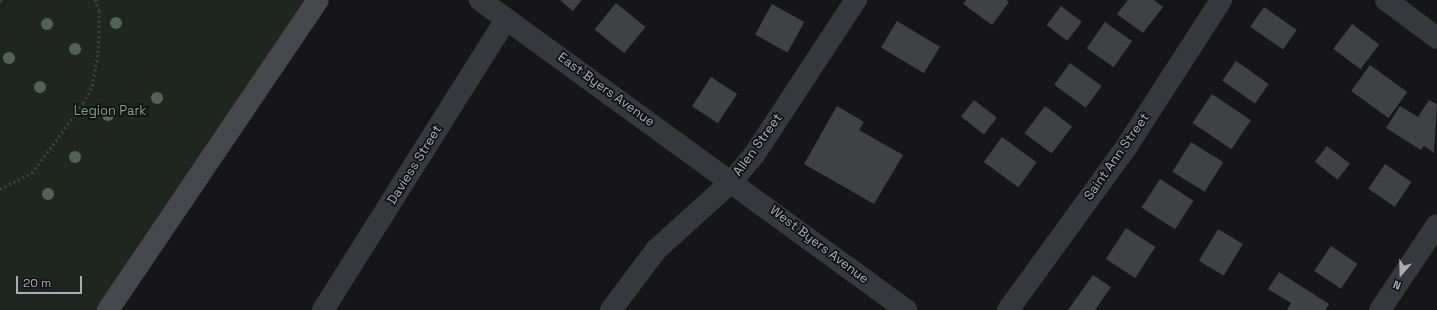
<!DOCTYPE html>
<style>
body{margin:0}
#map{position:relative;width:1437px;height:310px;overflow:hidden;background:#161618;font-family:"Space Grotesk",sans-serif}
div>[style]{position:absolute}
[style*='--x']{left:calc(var(--x)*1px);top:calc(var(--y)*1px);width:calc(var(--w)*1px);rotate:calc(var(--a)*1deg)}
.green>*{inset:0;background:#1e261f}
.building>*{inset:0;background:#404145;transform-origin:0 0}
.path>*{height:2.5px;margin-top:-1.25px;transform-origin:0;background:repeating-linear-gradient(90deg,#3d3f44 0 2px,transparent 0 5px)}
.street>*{height:22px;margin:-11px;padding:0 11px;transform-origin:11px;border-radius:11px;background:#37383d}
.secondary>*{height:22px;margin:-11px;padding:0 11px;transform-origin:11px;border-radius:11px;background:#45474d}
.trees>*{width:12px;height:12px;margin:-6px;border-radius:50%;background:#506452}
span{translate:-50% -50%;white-space:nowrap;text-align:center;line-height:1.15;-webkit-text-stroke:3.5px #111113;paint-order:stroke}
.street-label{font-size:13px;color:#a8adb8}
.park-label{font-size:13px;color:#7fa381}
.north{position:absolute;left:1381px;top:254px;width:40px;height:40px;-webkit-text-stroke:3px #111113;paint-order:stroke;rotate:200deg;font-size:11px;font-weight:700;line-height:16px;text-align:center;color:#a8adb8}
.north::after{content:'';display:block;margin:auto;width:14px;height:18px;background:#a8adb8;clip-path:polygon(50% 0,100% 100%,50% 72%,0 100%)}
.scale{position:absolute;left:16px;top:276px;width:66px;height:18px;box-sizing:border-box;border:2px solid #a8adb8;border-top:0;padding-left:5px;font-size:12px;line-height:14px;white-space:nowrap;color:#a8adb8;-webkit-text-stroke:3px #111113;paint-order:stroke}
</style>
<div id="map">
<div class="green">
<div style="clip-path:polygon(0 0,318px 0,108px 310px,0 310px)"></div>
</div>
<div class="building">
<div style="clip-path:polygon(560px 0,582px 0,573px 11px)"></div>
<div style="clip-path:polygon(966px 0,1006px 0,1009px 2px,992px 25px,963px 4px)"></div>
<div style="clip-path:polygon(1128px 0,1154px 0,1163px 7px,1143px 33px,1117px 14px)"></div>
<div style="left:616px;top:3px;width:38px;height:34px;rotate:39deg"></div>
<div style="left:772px;top:4px;width:37px;height:35px;rotate:29deg"></div>
<div style="left:1061px;top:6px;width:26px;height:24px;rotate:37deg"></div>
<div style="left:1264px;top:7px;width:40px;height:24px;rotate:35deg"></div>
<div style="left:897px;top:21px;width:50px;height:31px;rotate:31deg"></div>
<div style="left:1105px;top:22px;width:33px;height:32px;rotate:35deg"></div>
<div style="left:1352px;top:24px;width:34px;height:31px;rotate:37deg"></div>
<div style="left:1236px;top:61px;width:40px;height:24px;rotate:35deg"></div>
<div style="left:1070px;top:63px;width:39px;height:27px;rotate:36deg"></div>
<div style="left:1370px;top:65px;width:46px;height:32px;rotate:36deg"></div>
<div style="left:711px;top:77px;width:31px;height:35px;rotate:33deg"></div>
<div style="left:1212px;top:94px;width:47px;height:35px;rotate:34deg"></div>
<div style="left:974px;top:100px;width:29px;height:21px;rotate:38deg"></div>
<div style="clip-path:polygon(1429px 100px,1437px 104px,1434px 153px,1424px 146px,1421px 150px,1386px 128px,1400px 106px,1418px 117px)"></div>
<div style="clip-path:polygon(837px 106px,864px 122px,859px 130px,903px 155px,874px 204px,804px 164px)"></div>
<div style="left:1045px;top:106px;width:34px;height:34px;rotate:37deg"></div>
<div style="left:1002px;top:137px;width:43px;height:31px;rotate:36deg"></div>
<div style="left:1191px;top:142px;width:38px;height:35px;rotate:32deg"></div>
<div style="left:1327px;top:146px;width:29px;height:20px;rotate:38deg"></div>
<div style="left:1385px;top:164px;width:32px;height:30px;rotate:34deg"></div>
<div style="left:1160px;top:179px;width:40px;height:34px;rotate:33deg"></div>
<div style="left:1126px;top:228px;width:35px;height:37px;rotate:33deg"></div>
<div style="left:1218px;top:229px;width:29px;height:37px;rotate:31deg"></div>
<div style="left:1331px;top:246px;width:32px;height:30px;rotate:34deg"></div>
<div style="clip-path:polygon(1279px 272px,1329px 304px,1325px 310px,1287px 310px,1291px 303px,1268px 289px)"></div>
<div style="clip-path:polygon(1093px 275px,1111px 287px,1095px 310px,1068px 310px)"></div>
</div>
<div class="path">
<div style="--x:0;--y:1;--w:4;--a:-14"></div>
<div style="--x:0;--y:189;--w:36;--a:-27"></div>
<div style="--x:32;--y:173;--w:87;--a:-53.9"></div>
<div style="--x:83;--y:103;--w:19;--a:-62"></div>
<div style="--x:92;--y:86;--w:34;--a:-80"></div>
<div style="--x:98;--y:53;--w:42;--a:-88.6"></div>
<div style="--x:99;--y:11;--w:12;--a:-110"></div>
</div>
<div class="street">
<div style="--x:480;--y:0;--w:527;--a:36.04"></div>
<div style="--x:1386;--y:0;--w:64;--a:36.7"></div>
<div style="--x:323;--y:310;--w:344;--a:-57.8"></div>
<div style="--x:611;--y:310;--w:75;--a:-53.1"></div>
<div style="--x:656;--y:250;--w:103;--a:-42.2"></div>
<div style="--x:732;--y:181;--w:34;--a:-50"></div>
<div style="--x:754;--y:155;--w:186;--a:-56.7"></div>
<div style="--x:1008;--y:310;--w:203;--a:-54"></div>
<div style="--x:1127;--y:146;--w:174;--a:-57.2"></div>
<div style="--x:1380;--y:310;--w:102;--a:-56.2"></div>
</div>
<div class="secondary">
<div style="--x:108;--y:310;--w:374;--a:-55.9"></div>
</div>
<div class="trees">
<div style="left:116px;top:23px"></div>
<div style="left:47px;top:24px"></div>
<div style="left:75px;top:49px"></div>
<div style="left:9px;top:58px"></div>
<div style="left:40px;top:87px"></div>
<div style="left:157px;top:98px"></div>
<div style="left:108px;top:115px"></div>
<div style="left:75px;top:157px"></div>
<div style="left:48px;top:194px"></div>
</div>
<div class="street-label">
<span style="left:606px;top:90px;rotate:36deg">East Byers Avenue</span>
<span style="left:758px;top:145px;rotate:-54deg">Allen Street</span>
<span style="left:1117px;top:157px;rotate:-55deg">Saint Ann Street</span>
<span style="left:415px;top:165px;rotate:-58deg">Daviess Street</span>
<span style="left:819px;top:245px;rotate:37deg">West Byers Avenue</span>
</div>
<div class="park-label">
<span style="left:110px;top:111px">Legion Park</span>
</div>
<div class="north">N</div>
<div class="scale">20 m</div>
</div>
